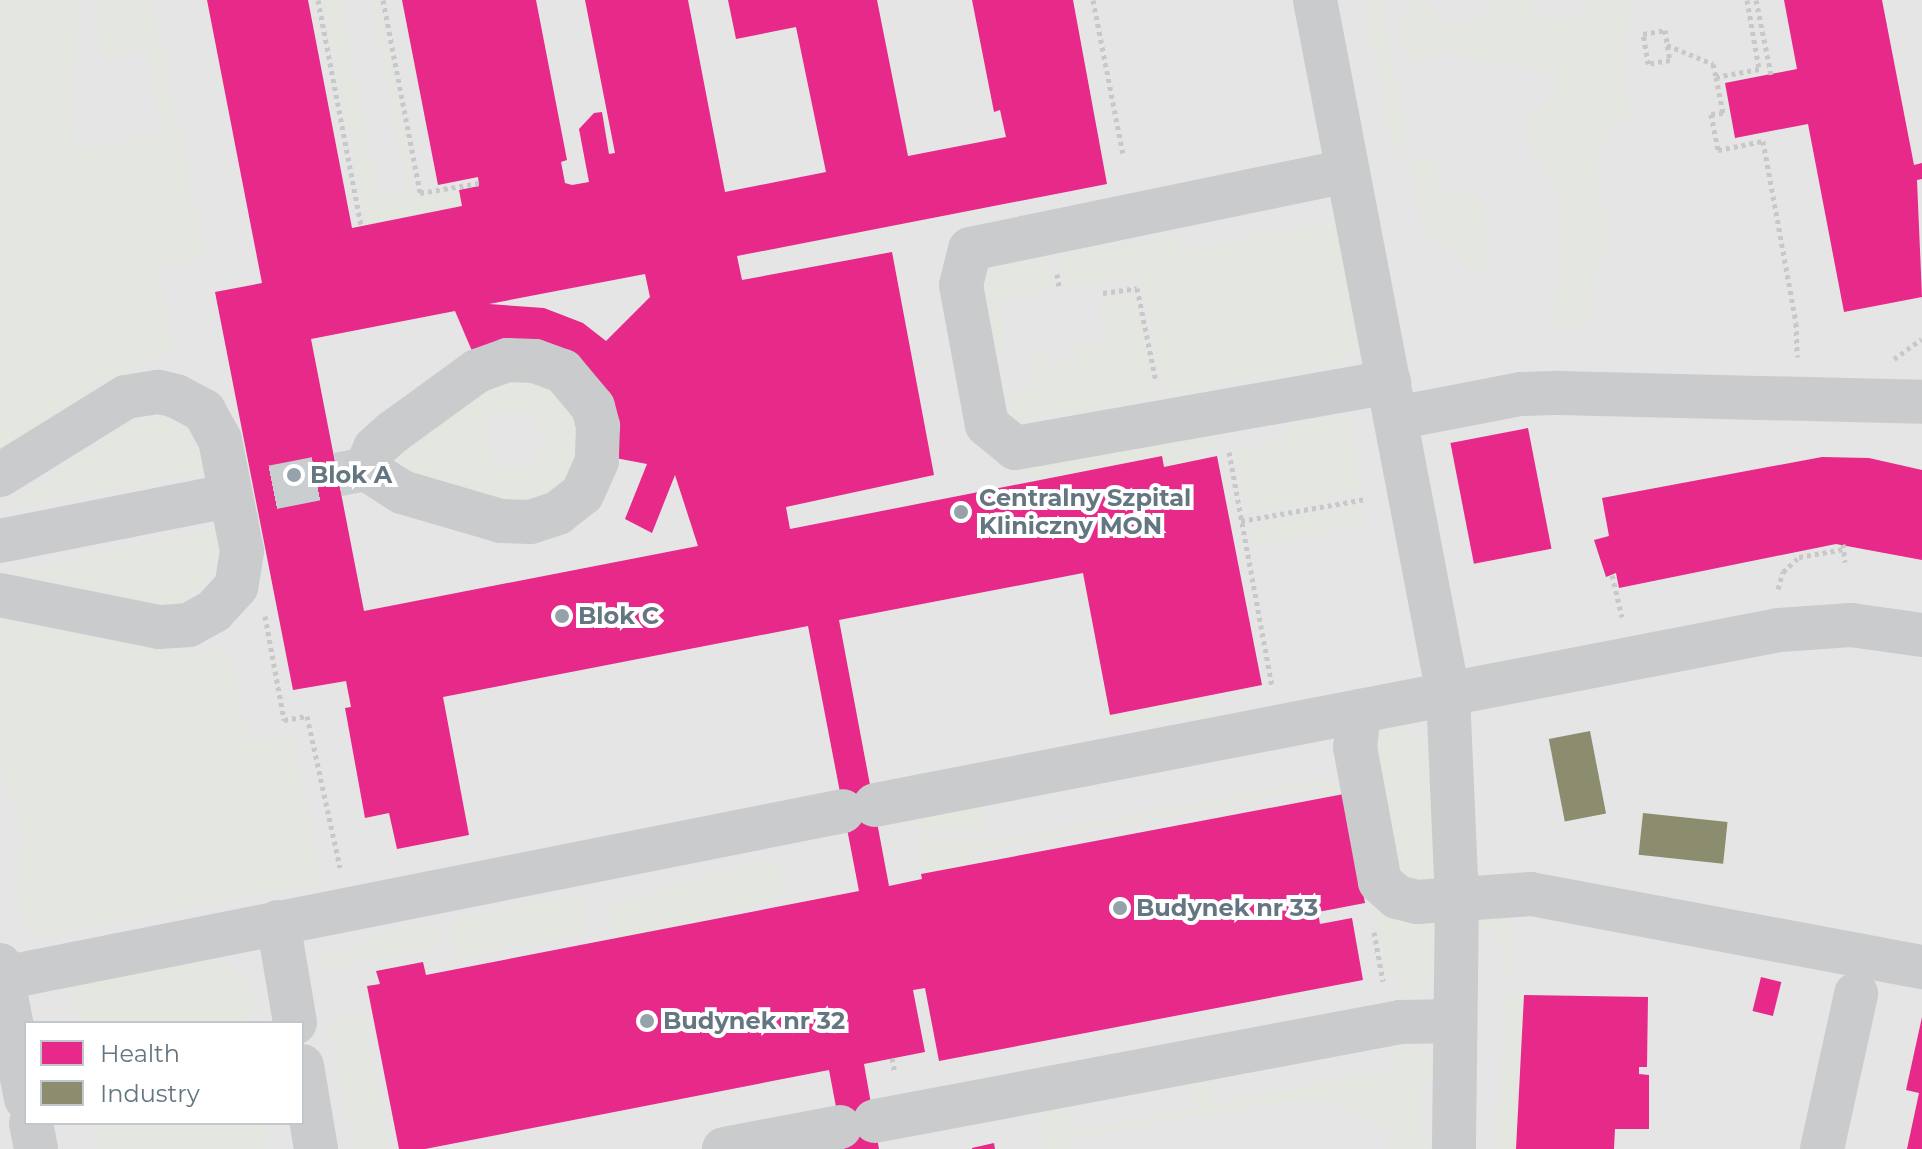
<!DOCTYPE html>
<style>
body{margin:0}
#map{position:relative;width:1922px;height:1149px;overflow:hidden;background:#f4f3f2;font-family:Montserrat,sans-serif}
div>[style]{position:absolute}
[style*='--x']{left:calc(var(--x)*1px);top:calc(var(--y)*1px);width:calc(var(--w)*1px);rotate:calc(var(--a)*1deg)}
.built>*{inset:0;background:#e4e5e4}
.green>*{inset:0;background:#e4e6e0;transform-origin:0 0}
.health>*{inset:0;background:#e7298a;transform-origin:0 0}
.industry>*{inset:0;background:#8c8c6e;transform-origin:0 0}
.minor-tunnel>*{height:44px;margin-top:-22px;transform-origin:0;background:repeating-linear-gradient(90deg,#c9ced0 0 44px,transparent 0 66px)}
.path>*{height:5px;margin-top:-2.5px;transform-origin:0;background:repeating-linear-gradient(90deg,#c7c8c8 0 4px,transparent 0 8px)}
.minor>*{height:44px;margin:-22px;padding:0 22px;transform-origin:22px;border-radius:22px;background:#cacbcc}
.dots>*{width:22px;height:22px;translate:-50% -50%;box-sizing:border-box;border:4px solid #fff;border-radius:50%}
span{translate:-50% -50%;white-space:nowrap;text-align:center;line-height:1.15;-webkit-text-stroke:8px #fff;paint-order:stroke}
.poi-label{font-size:24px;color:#647681;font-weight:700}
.left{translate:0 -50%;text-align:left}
.legend{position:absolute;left:24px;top:1021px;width:280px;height:104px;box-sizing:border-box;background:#fff;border:2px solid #c1c8cd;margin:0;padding:10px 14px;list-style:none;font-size:24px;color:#647681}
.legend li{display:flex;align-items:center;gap:16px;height:40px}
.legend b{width:40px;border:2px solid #c1c8cd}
</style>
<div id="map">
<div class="built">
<div style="clip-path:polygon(evenodd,0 0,1922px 0,1922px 1149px,0 1149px,0 0,26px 1023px,302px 1023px,302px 1123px,26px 1123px,26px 1023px)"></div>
</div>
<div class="green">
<div style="clip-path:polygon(0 0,79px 0,76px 53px,68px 84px,69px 121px,79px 151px,163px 132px,147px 49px,105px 57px,93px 0,152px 0,204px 257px,157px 268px,174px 350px,104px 381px,0 449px)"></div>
<div style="clip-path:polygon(324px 0,339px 0,378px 197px,408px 191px,371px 0,378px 0,416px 198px,459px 190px,462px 206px,367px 225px)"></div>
<div style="clip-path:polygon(1365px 0,1379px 0,1406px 132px,1396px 159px)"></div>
<div style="clip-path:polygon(1411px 0,1425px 1px,1441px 22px,1457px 24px,1478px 19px,1493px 0,1527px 0,1536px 14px,1566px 21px,1576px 18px,1588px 0,1638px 0,1625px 26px,1622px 55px,1627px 113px,1608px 129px,1594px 162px,1609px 249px,1594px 276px,1588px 324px,1551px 331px,1549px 317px,1563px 274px,1557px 236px,1563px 211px,1555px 186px,1526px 140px,1531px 117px,1561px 86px,1559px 75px,1550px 68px,1491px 64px,1454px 51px,1438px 50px,1414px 61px,1401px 43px,1400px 22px)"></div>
<div style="clip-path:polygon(1429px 160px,1436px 165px,1441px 191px,1473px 195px,1483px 203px,1490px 270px,1470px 271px,1453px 247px,1426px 239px,1410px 164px)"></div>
<div style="clip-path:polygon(1339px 220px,1360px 337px,1350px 355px,1337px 363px,1164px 395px,1143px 276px,1065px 287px,1061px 256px,1174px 235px,1178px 252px)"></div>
<div style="clip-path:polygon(1048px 259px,1052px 290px,999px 298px,1007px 351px,997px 353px,988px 293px,993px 272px)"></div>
<div style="clip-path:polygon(1135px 298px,1154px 398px,1018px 421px,1005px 392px,1037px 390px,1032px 353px,1047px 352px,1049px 366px,1079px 362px,1078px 346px,1105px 343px,1100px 301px)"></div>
<div style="clip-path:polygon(evenodd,549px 380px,577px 418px,578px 466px,549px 499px,503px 505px,399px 468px,396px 454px,483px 382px,549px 380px,510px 408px,533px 414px,546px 434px,540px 458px,519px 470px,496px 465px,483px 444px,489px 421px,510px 408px)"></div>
<div style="clip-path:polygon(1347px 416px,1361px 491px,1248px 514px,1236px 450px,1285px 442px,1287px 426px)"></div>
<div style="clip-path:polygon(162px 417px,191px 437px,204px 472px,0 511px,125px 425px)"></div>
<div style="clip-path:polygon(1198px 426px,1218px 447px,1189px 452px,1191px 462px,1164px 467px,1162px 456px,1062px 476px,1060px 469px,1031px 480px,1027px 457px)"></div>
<div style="left:1361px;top:505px;width:20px;height:114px;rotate:79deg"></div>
<div style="clip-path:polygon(214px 528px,217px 545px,209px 580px,180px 602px,159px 604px,15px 572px)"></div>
<div style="clip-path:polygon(0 619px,162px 650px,229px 653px,247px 742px,292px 734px,322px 882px,59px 933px,34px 931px,25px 920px,17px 882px,23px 841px,11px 786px,0 769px)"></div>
<div style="clip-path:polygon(1207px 696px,1212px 721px,1199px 724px,1190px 712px,1108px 727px,1106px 715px)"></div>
<div style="clip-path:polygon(1388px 725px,1409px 731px,1429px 751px,1436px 875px,1428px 883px,1396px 880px,1375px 736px)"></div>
<div style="clip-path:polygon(1315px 780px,1329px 782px,1344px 794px,1322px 798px,1319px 786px,968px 853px,970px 865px,926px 874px,920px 840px,988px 844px)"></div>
<div style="clip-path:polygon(982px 802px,988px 830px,918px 826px,915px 815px)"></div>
<div style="left:774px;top:857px;width:39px;height:173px;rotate:73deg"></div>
<div style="clip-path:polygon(1372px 891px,1428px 919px,1438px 932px,1440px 961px,1433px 977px,1422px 992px,1403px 1001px,1397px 974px,1387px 975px)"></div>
<div style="clip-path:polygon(575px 894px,581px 898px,587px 932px,456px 957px,452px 919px)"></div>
<div style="clip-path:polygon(1511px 908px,1511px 971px,1504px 984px,1505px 949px,1496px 947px,1496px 929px,1474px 928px,1477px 916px)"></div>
<div style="clip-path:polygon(431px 922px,439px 940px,436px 947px,322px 969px,324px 955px,354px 948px,375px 934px)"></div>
<div style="clip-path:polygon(200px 954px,226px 962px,248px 981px,262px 1011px,246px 1014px,248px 1023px,79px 1023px,72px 978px)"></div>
<div style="clip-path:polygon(1513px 993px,1524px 995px,1524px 1063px,1517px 1064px,1516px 1149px,1500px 1149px,1503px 999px)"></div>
<div style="left:364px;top:1016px;width:135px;height:35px;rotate:79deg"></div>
<div style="clip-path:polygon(1390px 1042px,1416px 1049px,1434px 1068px,1437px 1081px,1419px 1080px,1418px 1141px,1435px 1142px,1435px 1149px,1386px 1149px,1393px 1136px,1386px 1129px,1335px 1101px,1311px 1097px,1073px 1137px,1075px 1149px,1045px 1149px,1040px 1126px,1044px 1113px,1064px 1098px,1072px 1132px,1194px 1109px,1190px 1083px,1210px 1080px,1215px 1104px,1394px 1070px)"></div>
<div style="left:96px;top:1123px;width:169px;height:26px"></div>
</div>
<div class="health">
<div style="clip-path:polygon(evenodd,207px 0,308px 0,352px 228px,462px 206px,459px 190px,479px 186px,478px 177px,438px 185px,402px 0,536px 0,567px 160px,561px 162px,565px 183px,572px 185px,589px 182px,579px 129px,594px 113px,602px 112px,609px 154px,615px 153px,585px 0,688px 0,725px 192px,826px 172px,796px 27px,736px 39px,728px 0,877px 0,908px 156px,1006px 137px,1000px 110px,994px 112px,972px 0,1073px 0,1107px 184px,737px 256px,742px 280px,892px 252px,934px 475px,786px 507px,790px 529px,1162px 456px,1164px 467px,1217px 456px,1262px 685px,1110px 715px,1083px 573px,839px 620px,889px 886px,922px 879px,921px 874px,1344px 794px,1365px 903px,1318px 912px,1320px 924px,1352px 918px,1363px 980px,939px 1061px,925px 988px,913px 990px,925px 1052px,864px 1064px,879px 1149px,844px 1149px,829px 1070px,425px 1149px,399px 1149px,367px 986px,380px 984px,376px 971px,423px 962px,426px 975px,859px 891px,808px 626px,443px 697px,469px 835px,397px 849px,389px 813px,365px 818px,345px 708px,351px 707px,346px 681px,293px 690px,215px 292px,262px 283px,207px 0,645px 274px,650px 297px,606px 341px,583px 323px,544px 308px,489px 304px,645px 274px,207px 0,455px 311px,472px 351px,575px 363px,610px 457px,647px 464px,625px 519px,652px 533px,675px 475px,698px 546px,364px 611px,311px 339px,455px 311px)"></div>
<div style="clip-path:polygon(1784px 0,1882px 0,1914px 165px,1922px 163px,1922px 179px,1917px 180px,1922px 297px,1844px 312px,1808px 124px,1735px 138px,1725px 83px,1797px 69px)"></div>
<div style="left:1528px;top:428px;width:123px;height:79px;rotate:79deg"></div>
<div style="clip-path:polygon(1822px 457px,1869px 458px,1922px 470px,1922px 560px,1836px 544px,1619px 588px,1616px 573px,1606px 577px,1594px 540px,1609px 536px,1602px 498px)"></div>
<div style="left:1761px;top:977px;width:21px;height:35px;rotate:14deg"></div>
<div style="clip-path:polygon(1524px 995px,1648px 997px,1647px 1067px,1639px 1067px,1639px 1074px,1649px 1075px,1649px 1129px,1615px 1129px,1614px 1149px,1516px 1149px)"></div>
<div style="clip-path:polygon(1922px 1017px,1922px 1149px,1907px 1149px,1919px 1093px,1906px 1090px)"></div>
<div style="clip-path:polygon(994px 1143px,995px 1149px,972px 1149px,972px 1148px)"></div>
</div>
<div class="industry">
<div style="left:1590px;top:731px;width:84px;height:42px;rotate:79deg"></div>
<div style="left:1643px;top:813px;width:85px;height:42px;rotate:6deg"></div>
</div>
<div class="minor-tunnel">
<div style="--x:208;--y:500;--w:161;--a:-11.1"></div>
</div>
<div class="path">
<div style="--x:318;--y:0;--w:230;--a:79.2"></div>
<div style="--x:383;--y:0;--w:197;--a:79.1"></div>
<div style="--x:420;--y:193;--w:60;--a:-9.6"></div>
<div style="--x:1093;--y:0;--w:158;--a:79"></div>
<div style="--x:1747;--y:0;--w:70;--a:80.1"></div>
<div style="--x:1759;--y:69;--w:44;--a:169.5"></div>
<div style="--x:1716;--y:77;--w:37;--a:79"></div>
<div style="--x:1723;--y:113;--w:12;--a:175"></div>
<div style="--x:1711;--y:114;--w:37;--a:79"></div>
<div style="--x:1718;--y:150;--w:46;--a:-11.3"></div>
<div style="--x:1763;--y:141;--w:185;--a:79.7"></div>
<div style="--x:1796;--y:323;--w:34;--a:88"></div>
<div style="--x:1756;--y:0;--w:76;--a:78.5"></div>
<div style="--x:1665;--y:30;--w:30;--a:81"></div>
<div style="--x:1670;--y:60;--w:22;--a:170"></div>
<div style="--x:1648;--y:64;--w:30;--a:-99"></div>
<div style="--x:1643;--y:34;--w:22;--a:-10"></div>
<div style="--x:1667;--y:45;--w:50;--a:22.4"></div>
<div style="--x:1713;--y:64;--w:13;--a:77"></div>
<div style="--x:1057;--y:274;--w:12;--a:81"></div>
<div style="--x:1103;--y:293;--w:34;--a:-8"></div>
<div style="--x:1137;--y:288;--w:95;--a:78.5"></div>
<div style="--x:1894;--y:359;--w:34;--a:-36"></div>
<div style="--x:1229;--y:452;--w:238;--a:79.6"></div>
<div style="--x:1241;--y:521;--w:127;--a:-10"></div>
<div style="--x:1843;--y:544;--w:18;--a:84"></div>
<div style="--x:1612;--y:575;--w:43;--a:76.6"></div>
<div style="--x:1778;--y:589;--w:18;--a:-74"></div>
<div style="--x:1783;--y:572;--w:22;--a:-43"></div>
<div style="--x:1799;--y:557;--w:46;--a:-10.1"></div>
<div style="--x:265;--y:616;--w:106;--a:79.6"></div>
<div style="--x:284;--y:720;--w:23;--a:-10"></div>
<div style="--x:307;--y:716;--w:155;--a:77.7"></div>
<div style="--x:1374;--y:932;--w:50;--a:79.6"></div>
<div style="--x:892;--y:1058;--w:16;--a:79"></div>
</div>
<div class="minor">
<div style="--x:1315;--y:0;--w:707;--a:79.15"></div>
<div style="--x:1448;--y:694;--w:203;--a:87.5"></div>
<div style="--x:1457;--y:897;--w:252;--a:90.7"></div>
<div style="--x:1347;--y:171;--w:385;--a:168.3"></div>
<div style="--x:970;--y:249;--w:37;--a:104"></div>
<div style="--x:961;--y:285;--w:142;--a:79.5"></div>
<div style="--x:987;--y:425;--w:36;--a:39"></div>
<div style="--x:1015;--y:448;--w:380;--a:-10"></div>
<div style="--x:507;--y:360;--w:28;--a:2"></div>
<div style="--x:535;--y:361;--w:30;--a:20"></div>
<div style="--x:563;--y:371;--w:47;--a:50.2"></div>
<div style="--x:593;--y:407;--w:20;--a:75"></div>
<div style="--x:598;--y:426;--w:35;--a:92"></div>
<div style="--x:597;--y:461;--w:36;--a:114"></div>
<div style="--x:582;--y:494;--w:31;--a:142"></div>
<div style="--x:558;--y:513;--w:29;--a:162"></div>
<div style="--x:530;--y:522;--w:29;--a:-178"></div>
<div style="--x:501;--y:521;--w:103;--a:-163.7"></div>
<div style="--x:402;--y:492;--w:43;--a:-147.4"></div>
<div style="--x:366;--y:469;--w:23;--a:-67"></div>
<div style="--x:375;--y:448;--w:24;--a:-42"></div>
<div style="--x:393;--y:432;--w:104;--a:-36"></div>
<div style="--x:477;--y:371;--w:32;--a:-20"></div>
<div style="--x:1396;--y:418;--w:127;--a:-10.9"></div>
<div style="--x:1521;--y:394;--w:38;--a:-2"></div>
<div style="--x:1559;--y:393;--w:363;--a:1.4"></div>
<div style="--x:0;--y:475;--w:148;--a:-31.8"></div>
<div style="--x:126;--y:397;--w:33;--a:-9"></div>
<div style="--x:159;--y:392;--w:17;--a:13"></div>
<div style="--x:176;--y:396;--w:32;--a:28"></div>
<div style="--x:204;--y:411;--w:33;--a:61"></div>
<div style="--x:220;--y:440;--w:113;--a:78.8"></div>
<div style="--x:242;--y:551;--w:36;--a:99"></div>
<div style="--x:236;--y:587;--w:33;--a:133"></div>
<div style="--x:214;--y:611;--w:29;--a:151"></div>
<div style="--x:189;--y:625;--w:30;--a:176"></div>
<div style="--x:159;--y:627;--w:162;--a:-168.6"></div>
<div style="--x:0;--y:541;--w:212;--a:-11.2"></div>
<div style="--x:1359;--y:711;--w:36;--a:96"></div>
<div style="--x:1355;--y:747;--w:137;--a:79.5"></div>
<div style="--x:1380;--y:882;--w:23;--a:41"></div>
<div style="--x:1397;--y:897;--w:21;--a:14"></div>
<div style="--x:1417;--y:902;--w:114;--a:-4"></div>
<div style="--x:1531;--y:894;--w:398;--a:10.6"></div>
<div style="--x:875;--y:805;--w:921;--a:-10.96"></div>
<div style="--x:1779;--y:630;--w:72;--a:-4"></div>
<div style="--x:1851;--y:625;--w:72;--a:8"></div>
<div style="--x:278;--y:922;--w:102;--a:80.4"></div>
<div style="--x:0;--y:965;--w:136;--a:79"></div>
<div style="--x:3;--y:978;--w:856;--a:-11.24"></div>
<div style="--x:302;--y:1066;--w:84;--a:80.4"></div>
<div style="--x:875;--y:1121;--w:534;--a:-10.68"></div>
<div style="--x:1400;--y:1022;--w:55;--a:-1"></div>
<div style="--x:31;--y:1123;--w:26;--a:79"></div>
<div style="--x:724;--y:1149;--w:118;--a:-10.7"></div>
<div style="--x:1822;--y:1149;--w:159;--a:-77.6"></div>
</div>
<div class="dots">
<div style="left:294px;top:475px;background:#96a2a9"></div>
<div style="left:961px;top:512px;background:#96a2a9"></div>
<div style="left:562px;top:616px;background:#96a2a9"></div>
<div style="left:1120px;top:908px;background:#96a2a9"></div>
<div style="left:647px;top:1021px;background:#96a2a9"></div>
</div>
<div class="poi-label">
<span class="left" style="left:310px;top:475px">Blok A</span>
<span class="left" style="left:979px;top:512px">Centralny Szpital<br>Kliniczny MON</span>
<span class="left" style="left:578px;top:616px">Blok C</span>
<span class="left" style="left:1136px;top:908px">Budynek nr 33</span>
<span class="left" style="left:663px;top:1021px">Budynek nr 32</span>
</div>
<ul class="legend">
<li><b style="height:22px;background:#e7298a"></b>Health</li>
<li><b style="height:22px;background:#8c8c6e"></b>Industry</li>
</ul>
</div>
